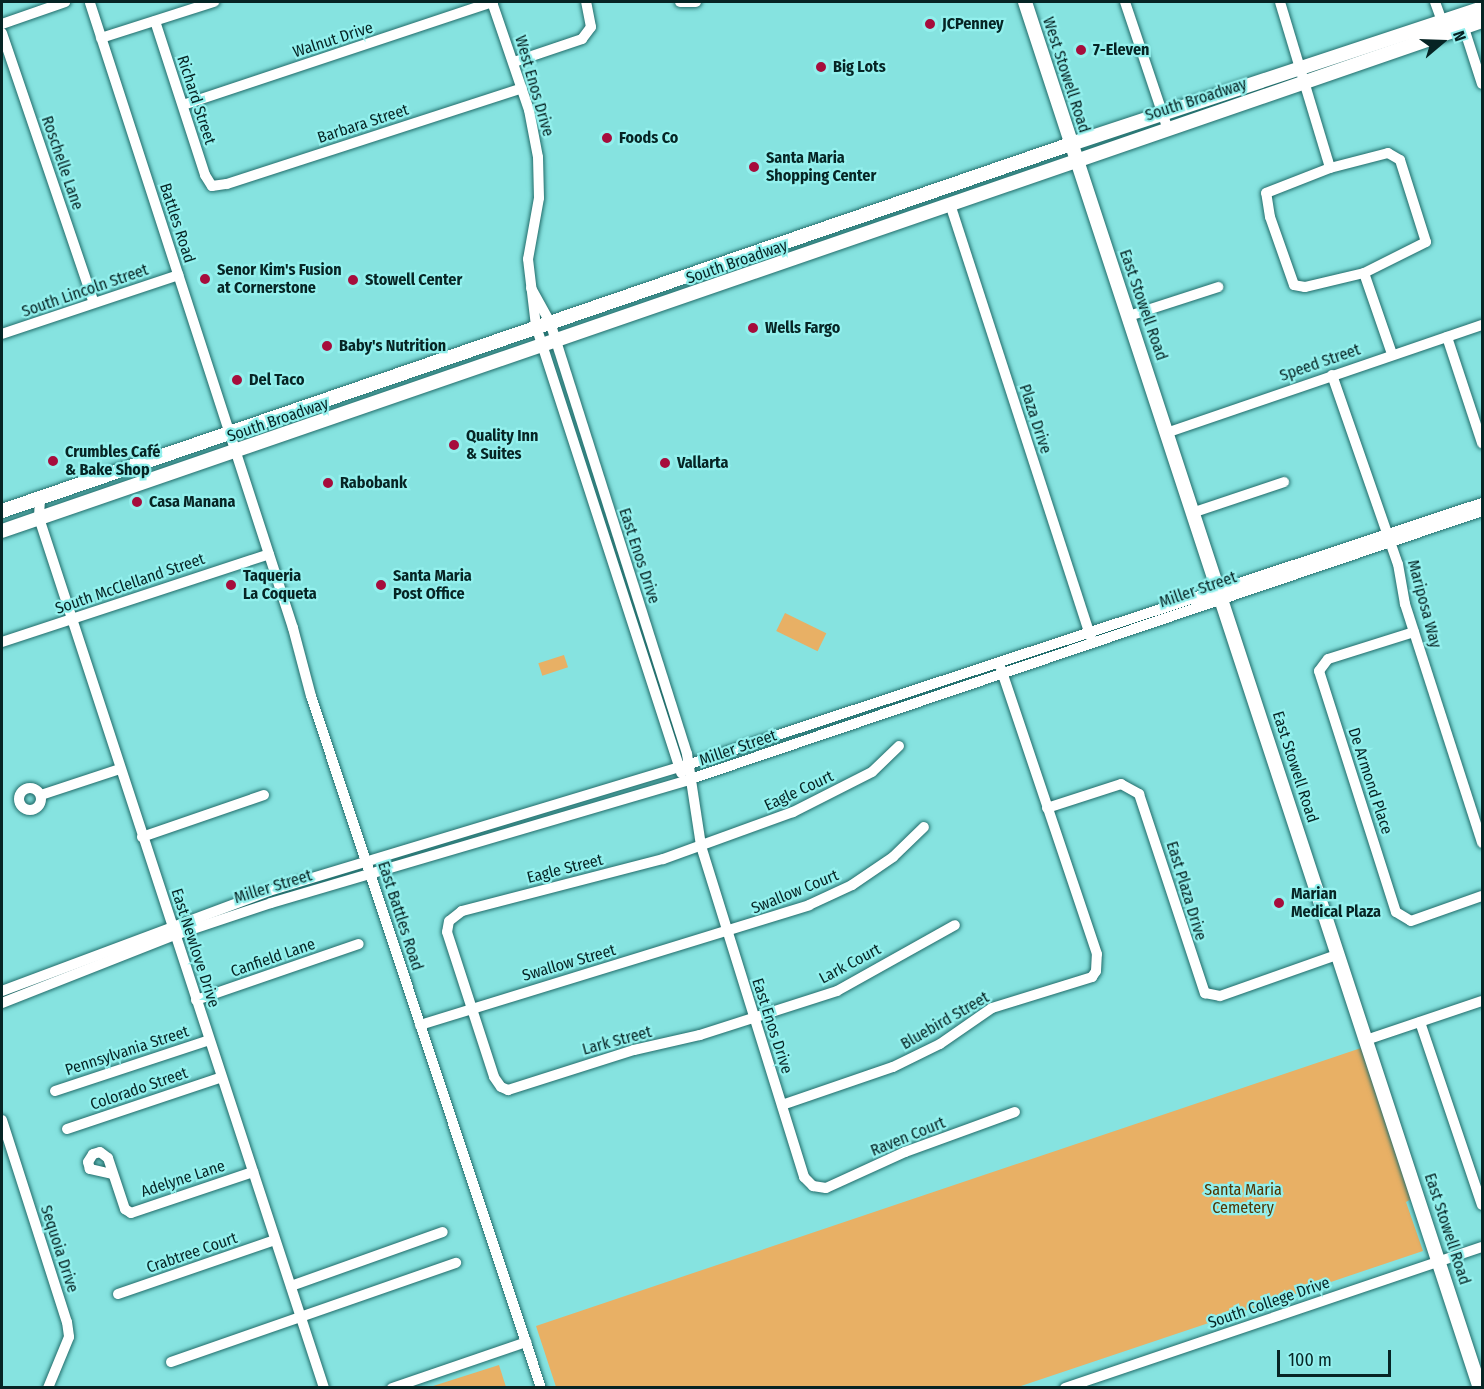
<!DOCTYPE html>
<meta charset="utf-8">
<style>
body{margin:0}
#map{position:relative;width:1484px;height:1389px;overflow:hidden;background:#86e3e0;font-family:"Fira Sans Condensed",sans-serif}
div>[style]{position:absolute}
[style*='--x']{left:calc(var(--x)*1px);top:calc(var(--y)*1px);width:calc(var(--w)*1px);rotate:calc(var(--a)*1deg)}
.green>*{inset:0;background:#e8b065;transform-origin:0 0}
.roads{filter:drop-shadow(0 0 2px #216c6a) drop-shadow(0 0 2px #216c6a)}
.minor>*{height:10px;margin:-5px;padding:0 5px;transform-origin:5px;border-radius:5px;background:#fff}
.minor>.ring{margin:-5px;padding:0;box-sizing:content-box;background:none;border:10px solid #fff;border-radius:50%}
.major>*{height:14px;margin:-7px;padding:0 7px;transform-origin:7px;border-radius:7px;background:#fff}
.dots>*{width:16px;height:16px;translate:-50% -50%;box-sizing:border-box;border:3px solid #93f0ed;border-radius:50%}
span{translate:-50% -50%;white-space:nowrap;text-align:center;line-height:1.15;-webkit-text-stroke:4.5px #93f0ed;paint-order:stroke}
.poi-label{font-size:16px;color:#062424;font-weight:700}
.left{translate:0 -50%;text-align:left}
.street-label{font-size:16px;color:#062424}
.park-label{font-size:16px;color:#513402}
.frame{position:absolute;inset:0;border:3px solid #062424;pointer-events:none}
.north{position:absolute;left:1412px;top:12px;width:60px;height:60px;-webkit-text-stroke:4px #93f0ed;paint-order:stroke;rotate:71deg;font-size:16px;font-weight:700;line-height:24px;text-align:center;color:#062424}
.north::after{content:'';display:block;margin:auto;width:21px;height:27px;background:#062424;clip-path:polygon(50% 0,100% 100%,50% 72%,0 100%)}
.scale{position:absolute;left:1277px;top:1350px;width:114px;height:27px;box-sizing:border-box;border:3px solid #062424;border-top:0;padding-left:8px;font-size:18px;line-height:21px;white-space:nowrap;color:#062424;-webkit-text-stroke:4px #93f0ed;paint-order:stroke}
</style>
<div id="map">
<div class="green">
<div style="left:785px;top:613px;width:46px;height:20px;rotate:26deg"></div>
<div style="left:564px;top:655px;width:13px;height:27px;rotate:72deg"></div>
<div style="clip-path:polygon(1361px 1048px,1411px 1199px,1406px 1202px,1423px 1251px,1018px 1387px,556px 1387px,536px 1326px)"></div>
<div style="clip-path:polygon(499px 1365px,506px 1387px,430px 1387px)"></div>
</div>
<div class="roads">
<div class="minor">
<div style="--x:492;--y:2;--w:114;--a:71.1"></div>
<div style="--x:529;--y:110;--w:48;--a:79.2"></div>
<div style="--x:538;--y:157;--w:41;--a:88.6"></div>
<div style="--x:539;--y:198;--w:62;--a:100.2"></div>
<div style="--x:528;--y:259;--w:67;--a:83.2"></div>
<div style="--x:536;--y:326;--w:470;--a:72"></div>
<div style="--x:680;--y:2;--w:16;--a:0"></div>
<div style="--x:1125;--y:2;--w:132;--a:71.4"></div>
<div style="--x:1280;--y:2;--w:173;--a:73.2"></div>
<div style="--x:1435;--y:2;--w:27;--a:70"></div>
<div style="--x:90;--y:3;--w:657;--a:72.01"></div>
<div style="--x:293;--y:628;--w:70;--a:75.2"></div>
<div style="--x:311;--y:696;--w:729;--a:71.61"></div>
<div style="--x:155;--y:21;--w:162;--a:72"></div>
<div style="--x:205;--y:175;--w:13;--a:58"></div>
<div style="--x:212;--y:186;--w:15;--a:-8"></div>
<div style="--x:227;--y:184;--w:310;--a:-18"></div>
<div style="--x:1462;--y:22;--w:65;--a:72.1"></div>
<div style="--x:2;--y:24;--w:67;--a:-19.2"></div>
<div style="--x:2;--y:33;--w:285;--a:71.2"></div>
<div style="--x:101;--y:38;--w:119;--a:-17.7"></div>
<div style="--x:514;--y:62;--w:72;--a:-18.7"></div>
<div style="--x:582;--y:39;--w:15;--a:-53"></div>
<div style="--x:591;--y:27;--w:25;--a:-101"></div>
<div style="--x:183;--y:105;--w:327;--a:-18.4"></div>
<div style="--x:1388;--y:153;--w:14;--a:30"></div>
<div style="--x:1400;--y:160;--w:86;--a:72.4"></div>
<div style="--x:1426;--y:242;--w:69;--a:153.4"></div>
<div style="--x:1364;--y:273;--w:61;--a:166.7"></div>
<div style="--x:1305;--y:287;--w:11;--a:-170"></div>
<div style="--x:1294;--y:285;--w:72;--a:-109.4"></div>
<div style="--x:1270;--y:217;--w:24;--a:-99"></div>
<div style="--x:1266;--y:193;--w:69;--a:-21.3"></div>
<div style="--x:1330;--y:168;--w:60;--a:-14.5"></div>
<div style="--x:950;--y:204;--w:456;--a:72"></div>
<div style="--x:1364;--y:273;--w:86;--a:70.9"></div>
<div style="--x:531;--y:288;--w:39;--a:61"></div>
<div style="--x:550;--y:322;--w:453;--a:72.4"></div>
<div style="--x:687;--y:754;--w:93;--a:81.3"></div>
<div style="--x:701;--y:846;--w:347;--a:72.7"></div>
<div style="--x:804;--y:1177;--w:13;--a:45"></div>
<div style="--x:813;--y:1186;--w:13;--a:9"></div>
<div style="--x:826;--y:1188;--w:87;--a:-24.5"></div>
<div style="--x:905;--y:1152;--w:117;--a:-20"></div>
<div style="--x:1129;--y:316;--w:94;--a:-18"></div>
<div style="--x:2;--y:334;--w:186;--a:-18.5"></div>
<div style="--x:1447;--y:337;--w:112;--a:71.7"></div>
<div style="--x:1332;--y:375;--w:200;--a:70.8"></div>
<div style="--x:1398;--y:564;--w:41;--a:80.1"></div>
<div style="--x:1405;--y:604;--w:251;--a:72.1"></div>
<div style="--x:1169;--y:432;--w:331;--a:-18.9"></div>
<div style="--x:40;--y:498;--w:20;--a:93"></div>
<div style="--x:39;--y:518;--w:915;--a:71.86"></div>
<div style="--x:1195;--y:512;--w:94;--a:-18.6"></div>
<div style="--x:1414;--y:632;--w:90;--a:162.6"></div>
<div style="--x:1328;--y:659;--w:15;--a:127"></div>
<div style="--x:1319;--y:671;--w:253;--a:72.3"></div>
<div style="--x:1396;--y:912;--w:17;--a:31"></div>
<div style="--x:1411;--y:921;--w:75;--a:-19.4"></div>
<div style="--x:2;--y:642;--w:281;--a:-18.2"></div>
<div style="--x:899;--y:746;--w:37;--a:136"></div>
<div style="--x:872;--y:772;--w:89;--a:153.1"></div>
<div style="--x:793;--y:812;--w:138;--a:160.1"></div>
<div style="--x:663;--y:859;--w:208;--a:165.5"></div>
<div style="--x:462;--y:911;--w:16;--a:142"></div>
<div style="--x:449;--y:921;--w:11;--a:100"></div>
<div style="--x:447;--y:932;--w:152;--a:72"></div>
<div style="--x:494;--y:1077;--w:12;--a:55"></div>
<div style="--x:501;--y:1087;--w:8;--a:23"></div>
<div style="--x:508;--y:1090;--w:132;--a:-17.6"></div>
<div style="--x:634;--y:1050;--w:68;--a:-12.8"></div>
<div style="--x:700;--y:1035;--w:144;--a:-17.8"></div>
<div style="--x:837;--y:991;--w:135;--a:-29.2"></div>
<div class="ring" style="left:19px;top:788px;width:12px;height:12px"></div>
<div style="--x:41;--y:795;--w:83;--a:-18.2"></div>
<div style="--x:1047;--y:808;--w:78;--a:-18"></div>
<div style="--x:1121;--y:784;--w:21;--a:29"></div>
<div style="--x:1139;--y:794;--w:210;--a:71.7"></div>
<div style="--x:1205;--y:993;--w:15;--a:11"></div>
<div style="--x:1220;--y:996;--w:126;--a:-19.4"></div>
<div style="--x:142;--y:837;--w:129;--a:-19"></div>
<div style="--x:2;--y:991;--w:285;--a:-20.5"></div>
<div style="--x:269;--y:891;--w:440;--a:-16.8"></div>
<div style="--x:690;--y:764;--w:834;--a:-18.24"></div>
<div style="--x:196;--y:1000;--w:172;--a:-19"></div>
<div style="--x:2;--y:1003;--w:186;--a:-21.5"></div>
<div style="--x:175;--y:935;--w:101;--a:-18.4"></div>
<div style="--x:271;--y:903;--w:432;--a:-16.4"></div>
<div style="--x:685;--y:781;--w:841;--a:-18.71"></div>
<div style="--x:1420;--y:1022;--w:193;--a:71.3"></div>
<div style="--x:420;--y:1025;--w:407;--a:-17.1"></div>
<div style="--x:809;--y:905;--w:47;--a:-24.9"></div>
<div style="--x:852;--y:885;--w:50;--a:-34.3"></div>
<div style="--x:893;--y:857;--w:43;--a:-44.1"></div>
<div style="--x:1369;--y:1039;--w:119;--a:-18.6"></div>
<div style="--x:55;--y:1091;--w:162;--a:-18.3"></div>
<div style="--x:782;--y:1105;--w:117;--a:-18.9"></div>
<div style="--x:893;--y:1067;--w:52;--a:-26.1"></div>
<div style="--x:940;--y:1044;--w:63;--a:-34.7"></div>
<div style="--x:992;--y:1008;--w:105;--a:-17.2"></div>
<div style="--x:1092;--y:977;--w:7;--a:-56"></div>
<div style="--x:1096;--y:971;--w:17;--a:-87"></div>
<div style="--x:1097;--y:954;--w:301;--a:-108.6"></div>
<div style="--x:2;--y:1120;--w:212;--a:72.2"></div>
<div style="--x:67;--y:1322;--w:15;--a:82"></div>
<div style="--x:69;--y:1337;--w:55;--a:112.4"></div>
<div style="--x:67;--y:1129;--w:163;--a:-18.5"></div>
<div style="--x:112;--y:1174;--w:23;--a:-167"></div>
<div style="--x:90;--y:1169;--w:7;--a:-106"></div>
<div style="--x:88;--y:1162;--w:9;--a:-58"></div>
<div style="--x:93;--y:1154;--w:7;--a:-16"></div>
<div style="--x:100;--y:1152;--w:10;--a:37"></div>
<div style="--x:108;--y:1158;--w:54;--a:71.6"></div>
<div style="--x:125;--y:1209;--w:7;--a:34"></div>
<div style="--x:131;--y:1213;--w:129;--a:-18.6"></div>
<div style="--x:291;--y:1286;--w:161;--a:-19.6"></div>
<div style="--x:118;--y:1294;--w:166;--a:-19"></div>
<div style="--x:171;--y:1362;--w:302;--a:-19.2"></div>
<div style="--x:392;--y:1388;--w:142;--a:-18.9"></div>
<div style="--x:1065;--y:1388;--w:440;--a:-18.7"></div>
</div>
<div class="major">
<div style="--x:1025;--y:2;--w:1459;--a:71.83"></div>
<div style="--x:2;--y:511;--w:1130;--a:-18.95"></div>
<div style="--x:1071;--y:144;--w:433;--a:-18.3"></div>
<div style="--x:2;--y:531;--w:1565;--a:-19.01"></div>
</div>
</div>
<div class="dots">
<div style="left:930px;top:24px;background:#a60d3c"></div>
<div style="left:1081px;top:50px;background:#a60d3c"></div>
<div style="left:821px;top:67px;background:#a60d3c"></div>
<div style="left:607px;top:138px;background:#a60d3c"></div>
<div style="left:754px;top:167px;background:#a60d3c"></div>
<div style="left:205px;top:279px;background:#a60d3c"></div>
<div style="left:353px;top:280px;background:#a60d3c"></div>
<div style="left:753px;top:328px;background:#a60d3c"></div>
<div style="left:327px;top:346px;background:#a60d3c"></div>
<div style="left:237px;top:380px;background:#a60d3c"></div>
<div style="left:454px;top:445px;background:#a60d3c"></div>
<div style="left:53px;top:461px;background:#a60d3c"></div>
<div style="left:665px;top:463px;background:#a60d3c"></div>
<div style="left:328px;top:483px;background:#a60d3c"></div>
<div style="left:137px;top:502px;background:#a60d3c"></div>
<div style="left:231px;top:585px;background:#a60d3c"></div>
<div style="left:381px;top:585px;background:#a60d3c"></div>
<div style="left:1279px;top:903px;background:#a60d3c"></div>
</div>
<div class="poi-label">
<span class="left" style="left:942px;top:24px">JCPenney</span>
<span class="left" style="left:1093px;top:50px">7-Eleven</span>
<span class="left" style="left:833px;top:67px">Big Lots</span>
<span class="left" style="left:619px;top:138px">Foods Co</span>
<span class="left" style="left:766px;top:167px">Santa Maria<br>Shopping Center</span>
<span class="left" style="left:217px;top:279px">Senor Kim's Fusion<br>at Cornerstone</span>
<span class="left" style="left:365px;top:280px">Stowell Center</span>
<span class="left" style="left:765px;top:328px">Wells Fargo</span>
<span class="left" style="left:339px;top:346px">Baby's Nutrition</span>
<span class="left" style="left:249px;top:380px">Del Taco</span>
<span class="left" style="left:466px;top:445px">Quality Inn<br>&amp; Suites</span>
<span class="left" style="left:65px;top:461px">Crumbles Café<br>&amp; Bake Shop</span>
<span class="left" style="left:677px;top:463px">Vallarta</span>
<span class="left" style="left:340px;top:483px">Rabobank</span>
<span class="left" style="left:149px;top:502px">Casa Manana</span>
<span class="left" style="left:243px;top:585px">Taqueria<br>La Coqueta</span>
<span class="left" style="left:393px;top:585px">Santa Maria<br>Post Office</span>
<span class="left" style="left:1291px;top:903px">Marian<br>Medical Plaza</span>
</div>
<div class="street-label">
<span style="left:333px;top:40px;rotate:-18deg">Walnut Drive</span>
<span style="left:1066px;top:75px;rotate:72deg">West Stowell Road</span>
<span style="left:534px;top:86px;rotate:74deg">West Enos Drive</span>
<span style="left:196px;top:100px;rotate:72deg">Richard Street</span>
<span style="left:1196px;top:100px;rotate:-18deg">South Broadway</span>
<span style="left:363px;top:124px;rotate:-18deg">Barbara Street</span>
<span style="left:62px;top:163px;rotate:71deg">Roschelle Lane</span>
<span style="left:177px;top:223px;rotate:72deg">Battles Road</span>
<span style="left:737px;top:262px;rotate:-19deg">South Broadway</span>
<span style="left:85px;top:291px;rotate:-19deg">South Lincoln Street</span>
<span style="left:1143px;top:305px;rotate:71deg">East Stowell Road</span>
<span style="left:1320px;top:363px;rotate:-19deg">Speed Street</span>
<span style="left:1035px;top:419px;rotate:72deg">Plaza Drive</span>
<span style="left:278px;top:420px;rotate:-19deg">South Broadway</span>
<span style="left:639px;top:556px;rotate:72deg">East Enos Drive</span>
<span style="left:130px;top:584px;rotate:-19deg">South McClelland Street</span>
<span style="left:1198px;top:590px;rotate:-19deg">Miller Street</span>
<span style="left:1424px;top:604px;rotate:75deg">Mariposa Way</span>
<span style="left:738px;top:748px;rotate:-19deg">Miller Street</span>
<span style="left:1295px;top:767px;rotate:72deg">East Stowell Road</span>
<span style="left:1370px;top:781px;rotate:72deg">De Armond Place</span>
<span style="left:799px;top:791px;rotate:-25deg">Eagle Court</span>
<span style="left:565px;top:869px;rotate:-14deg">Eagle Street</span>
<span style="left:273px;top:887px;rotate:-17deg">Miller Street</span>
<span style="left:1186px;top:891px;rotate:73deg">East Plaza Drive</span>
<span style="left:795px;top:892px;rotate:-22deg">Swallow Court</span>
<span style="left:400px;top:916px;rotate:72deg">East Battles Road</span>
<span style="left:195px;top:948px;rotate:72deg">East Newlove Drive</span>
<span style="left:273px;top:958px;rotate:-19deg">Canfield Lane</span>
<span style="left:569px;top:963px;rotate:-16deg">Swallow Street</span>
<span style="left:850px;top:964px;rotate:-28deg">Lark Court</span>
<span style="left:945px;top:1021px;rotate:-30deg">Bluebird Street</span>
<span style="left:772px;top:1026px;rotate:72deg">East Enos Drive</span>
<span style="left:617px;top:1041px;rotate:-15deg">Lark Street</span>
<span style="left:127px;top:1051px;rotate:-18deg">Pennsylvania Street</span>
<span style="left:139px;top:1089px;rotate:-19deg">Colorado Street</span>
<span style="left:908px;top:1137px;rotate:-22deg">Raven Court</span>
<span style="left:183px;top:1179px;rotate:-18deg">Adelyne Lane</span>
<span style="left:1447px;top:1229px;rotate:72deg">East Stowell Road</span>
<span style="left:59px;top:1249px;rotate:72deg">Sequoia Drive</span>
<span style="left:192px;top:1253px;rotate:-19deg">Crabtree Court</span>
<span style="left:1269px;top:1303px;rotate:-19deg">South College Drive</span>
</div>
<div class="park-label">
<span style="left:1243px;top:1199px">Santa Maria<br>Cemetery</span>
</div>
<div class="frame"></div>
<div class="north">N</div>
<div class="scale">100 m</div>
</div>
